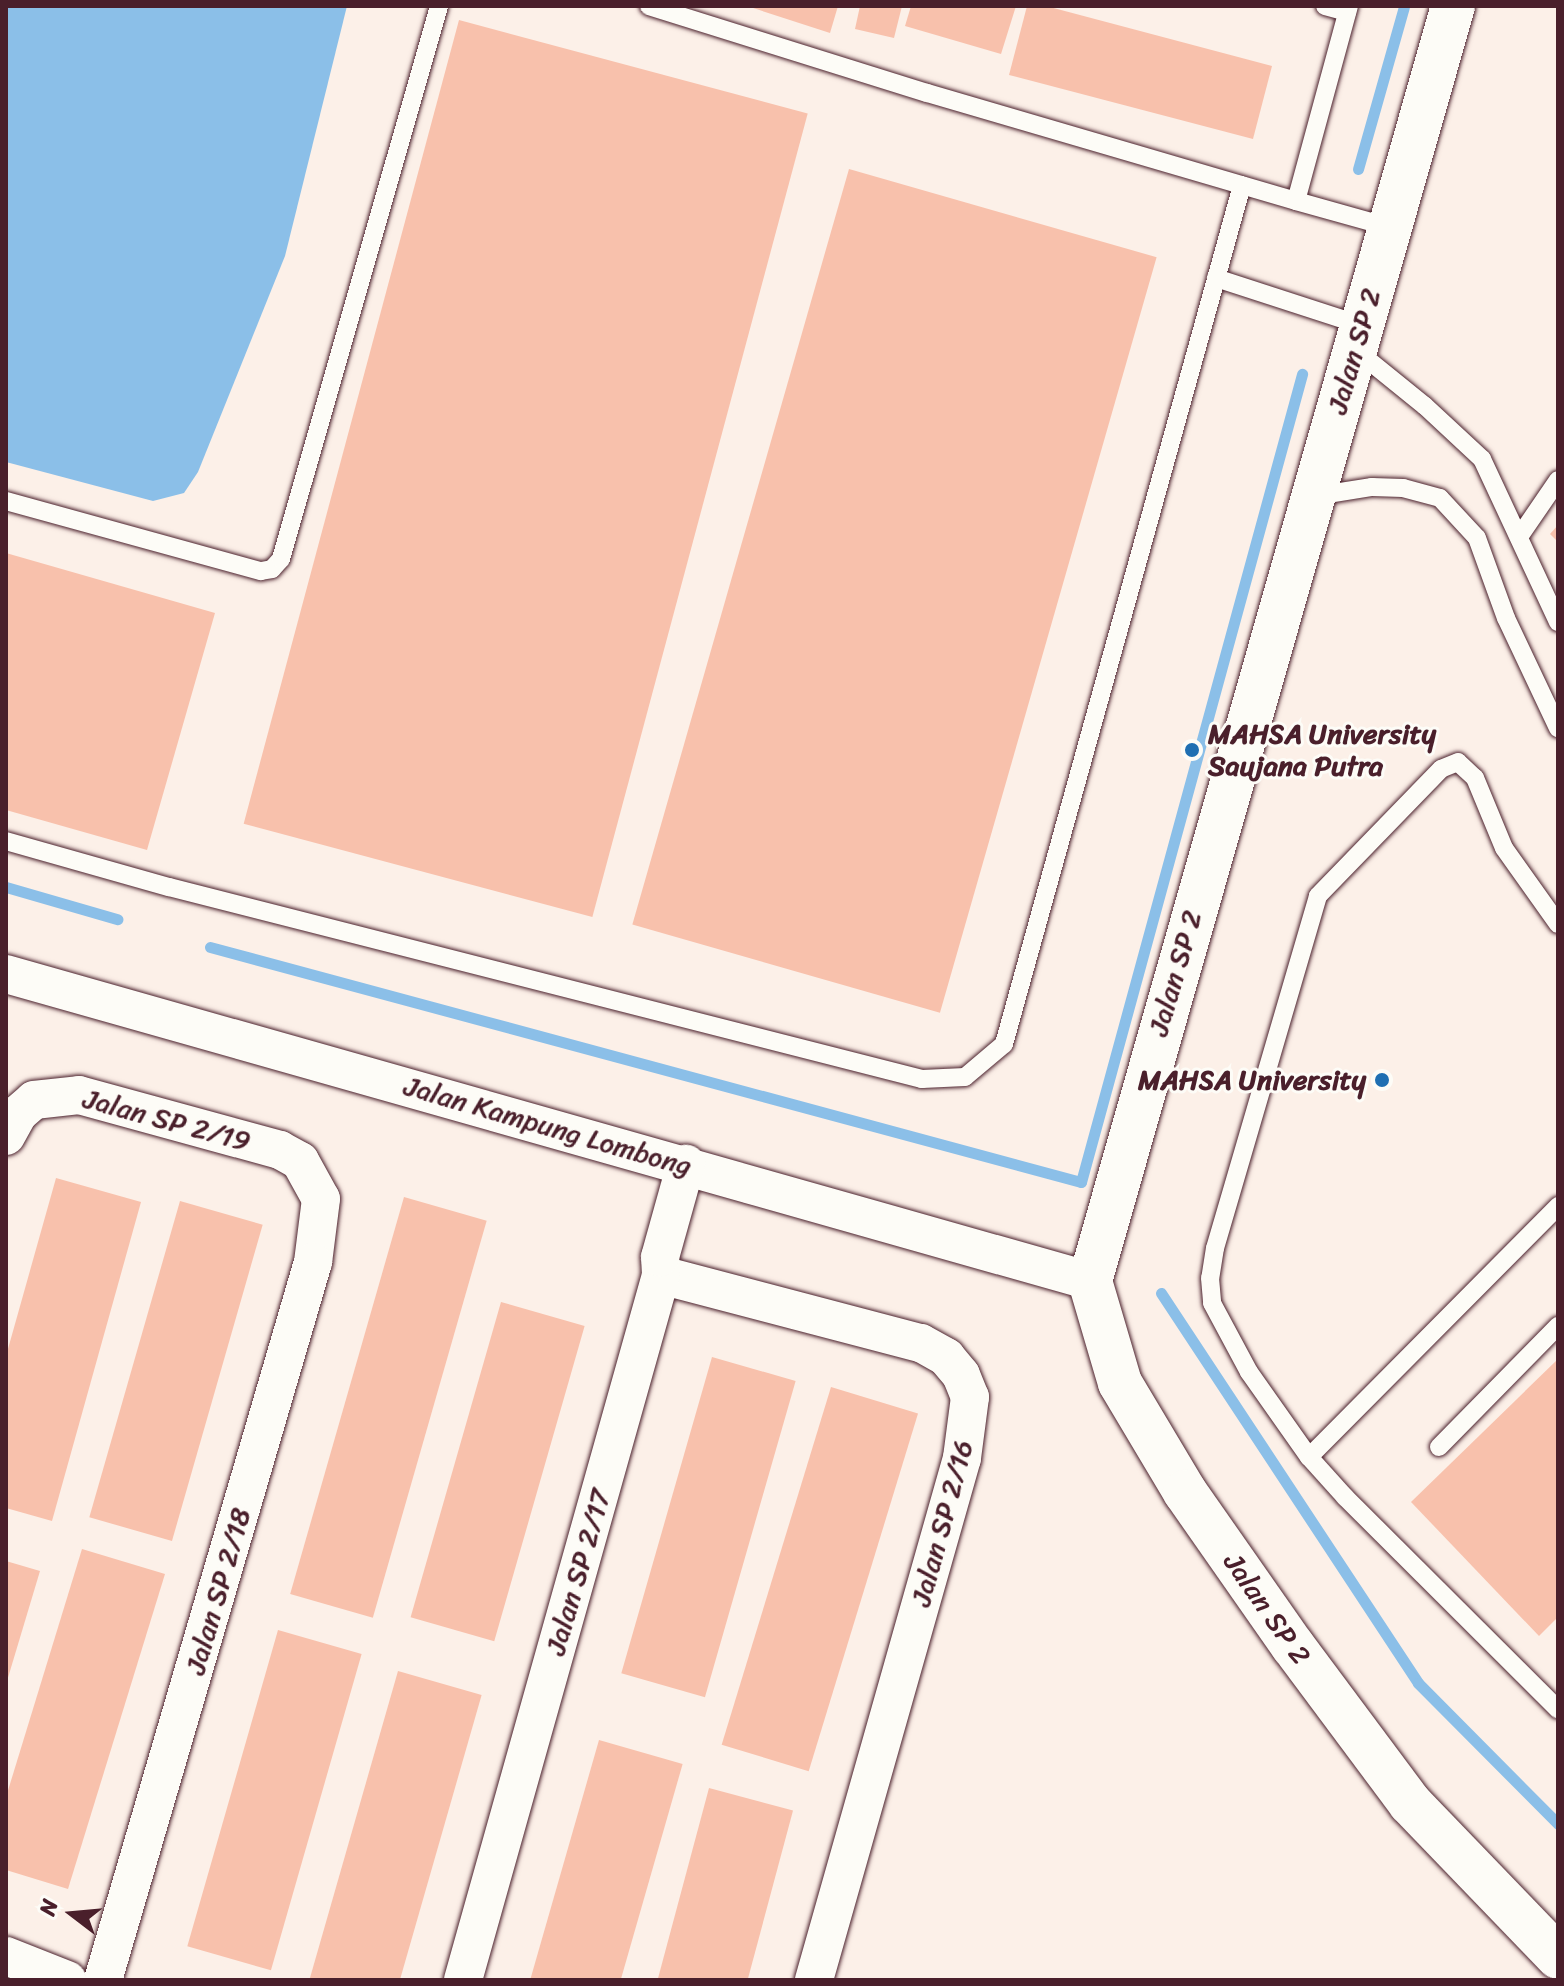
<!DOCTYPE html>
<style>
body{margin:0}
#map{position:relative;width:1564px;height:1986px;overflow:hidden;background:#fcf0e8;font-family:Sriracha,sans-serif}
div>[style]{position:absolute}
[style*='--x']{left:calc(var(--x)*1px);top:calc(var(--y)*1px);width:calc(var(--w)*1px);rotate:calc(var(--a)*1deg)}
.water>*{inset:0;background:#8bbfe8}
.stream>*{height:11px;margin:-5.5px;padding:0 5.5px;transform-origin:5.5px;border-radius:5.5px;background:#8bbfe8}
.building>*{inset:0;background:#f8c1ac;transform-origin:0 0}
.roads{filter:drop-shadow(0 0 2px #4a1f2b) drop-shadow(0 0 2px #4a1f2b)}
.service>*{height:18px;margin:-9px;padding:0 9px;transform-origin:9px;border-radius:9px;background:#fdfcf7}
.minor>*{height:38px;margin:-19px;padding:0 19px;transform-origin:19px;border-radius:19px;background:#fdfcf7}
.tertiary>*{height:44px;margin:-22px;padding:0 22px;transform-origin:22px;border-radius:22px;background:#fdfcf7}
.dots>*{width:22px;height:22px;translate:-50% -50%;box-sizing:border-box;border:4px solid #fdfcf7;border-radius:50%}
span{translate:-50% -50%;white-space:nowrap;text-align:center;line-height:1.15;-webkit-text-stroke:6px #fdfcf7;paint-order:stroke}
.street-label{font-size:28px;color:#4a1f2b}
.poi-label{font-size:28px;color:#4a1f2b;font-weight:700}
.left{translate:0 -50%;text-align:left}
.right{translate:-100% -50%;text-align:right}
.frame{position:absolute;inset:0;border:8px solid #4a1f2b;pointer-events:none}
.north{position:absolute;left:32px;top:1874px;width:80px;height:80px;-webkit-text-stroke:6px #fdfcf7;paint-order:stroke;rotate:286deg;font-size:22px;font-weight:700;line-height:32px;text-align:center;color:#4a1f2b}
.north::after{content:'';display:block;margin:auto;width:28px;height:36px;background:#4a1f2b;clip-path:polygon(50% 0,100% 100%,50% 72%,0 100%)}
</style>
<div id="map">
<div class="water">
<div style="clip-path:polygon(6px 6px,347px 6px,285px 256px,198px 472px,184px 493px,153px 501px,6px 462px)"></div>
</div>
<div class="stream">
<div style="--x:1358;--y:169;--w:169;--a:-74.2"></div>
<div style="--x:6;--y:887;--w:116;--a:16.1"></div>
<div style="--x:210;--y:947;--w:902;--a:15.1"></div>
<div style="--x:1081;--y:1182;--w:838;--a:-74.7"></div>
<div style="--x:1161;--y:1293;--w:467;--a:56.6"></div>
<div style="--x:1418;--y:1683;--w:199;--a:45.2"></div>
</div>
<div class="building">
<div style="clip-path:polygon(747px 6px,838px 6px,830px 33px)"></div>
<div style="clip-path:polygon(860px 6px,902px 6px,894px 38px,855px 29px)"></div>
<div style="clip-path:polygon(911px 6px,1016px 6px,1001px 54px,905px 26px)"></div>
<div style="clip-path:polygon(1027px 6px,1046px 6px,1272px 66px,1253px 139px,1009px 75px)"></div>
<div style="left:459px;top:20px;width:361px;height:832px;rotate:15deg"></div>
<div style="left:849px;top:169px;width:320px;height:786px;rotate:16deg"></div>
<div style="clip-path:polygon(1558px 525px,1558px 542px,1550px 534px)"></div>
<div style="clip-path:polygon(6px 553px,215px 613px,147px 850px,6px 810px)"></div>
<div style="clip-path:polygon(56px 1178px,141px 1202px,52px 1521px,6px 1508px,6px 1356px)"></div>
<div style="left:404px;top:1197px;width:86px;height:413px;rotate:16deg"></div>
<div style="left:180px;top:1201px;width:86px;height:329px;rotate:16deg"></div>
<div style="left:501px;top:1302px;width:87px;height:328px;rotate:16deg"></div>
<div style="left:712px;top:1357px;width:87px;height:329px;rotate:16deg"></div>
<div style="clip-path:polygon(1558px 1359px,1558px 1617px,1539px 1636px,1411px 1502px)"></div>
<div style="left:831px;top:1387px;width:91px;height:374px;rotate:17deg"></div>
<div style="clip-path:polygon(82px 1549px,165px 1574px,68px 1889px,6px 1870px,6px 1797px)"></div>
<div style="clip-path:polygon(6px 1561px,40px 1571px,7px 1681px,6px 1681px)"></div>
<div style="left:278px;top:1630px;width:87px;height:329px;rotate:16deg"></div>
<div style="left:398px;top:1671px;width:87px;height:321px;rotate:16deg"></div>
<div style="left:599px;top:1740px;width:87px;height:249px;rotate:16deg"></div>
<div style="left:709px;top:1788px;width:87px;height:199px;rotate:15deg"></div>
</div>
<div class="roads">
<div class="service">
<div style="--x:649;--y:6;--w:291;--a:17.4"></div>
<div style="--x:927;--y:93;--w:384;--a:16.3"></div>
<div style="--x:1325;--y:6;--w:23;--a:15"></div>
<div style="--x:1349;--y:6;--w:202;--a:105.2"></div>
<div style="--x:1296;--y:201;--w:97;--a:15.6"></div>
<div style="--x:1216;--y:278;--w:152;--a:18"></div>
<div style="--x:1357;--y:351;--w:87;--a:39"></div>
<div style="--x:1425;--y:406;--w:78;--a:42.9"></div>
<div style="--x:1482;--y:459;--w:180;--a:65"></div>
<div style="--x:1315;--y:496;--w:58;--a:-9"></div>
<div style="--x:1372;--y:487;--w:31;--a:2"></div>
<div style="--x:1403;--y:488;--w:38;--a:15"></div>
<div style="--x:1440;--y:498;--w:54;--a:47.2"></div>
<div style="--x:1477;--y:538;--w:85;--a:70.1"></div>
<div style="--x:1506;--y:618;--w:122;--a:64.7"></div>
<div style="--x:6;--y:501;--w:264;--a:15.4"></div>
<div style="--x:261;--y:571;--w:11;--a:-10"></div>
<div style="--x:272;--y:569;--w:13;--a:-48"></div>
<div style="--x:281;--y:559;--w:575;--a:-74.05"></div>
<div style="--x:1519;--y:537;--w:69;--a:-55.6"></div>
<div style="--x:6;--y:841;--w:169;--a:15.8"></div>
<div style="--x:169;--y:887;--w:777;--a:14.3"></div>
<div style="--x:922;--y:1079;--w:43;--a:-2.7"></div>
<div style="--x:965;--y:1077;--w:51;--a:-40.2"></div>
<div style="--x:1004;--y:1044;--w:891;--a:-74.51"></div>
<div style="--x:1558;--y:924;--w:93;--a:-125.4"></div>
<div style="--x:1504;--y:848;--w:76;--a:-112.5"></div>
<div style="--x:1475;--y:778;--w:23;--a:-137"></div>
<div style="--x:1458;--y:762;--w:18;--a:158"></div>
<div style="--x:1441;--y:769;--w:177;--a:134.1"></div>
<div style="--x:1318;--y:896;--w:367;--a:106.3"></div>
<div style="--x:1215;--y:1248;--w:30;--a:99"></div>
<div style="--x:1210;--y:1278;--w:25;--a:85"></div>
<div style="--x:1212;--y:1303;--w:78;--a:61.8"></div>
<div style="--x:1249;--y:1372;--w:104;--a:54.8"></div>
<div style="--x:1309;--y:1457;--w:54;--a:48"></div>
<div style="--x:1345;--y:1497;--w:301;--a:44.9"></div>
<div style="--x:1439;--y:1447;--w:170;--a:-45.5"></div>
<div style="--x:1309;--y:1457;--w:354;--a:-45.2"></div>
</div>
<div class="minor">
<div style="--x:6;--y:974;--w:1127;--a:15.81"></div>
<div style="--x:6;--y:1136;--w:25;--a:-61"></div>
<div style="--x:18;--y:1114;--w:21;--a:-41"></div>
<div style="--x:34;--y:1100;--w:45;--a:-6.3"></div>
<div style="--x:79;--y:1095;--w:208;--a:15.3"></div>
<div style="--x:280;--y:1150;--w:23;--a:29"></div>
<div style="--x:300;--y:1161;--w:43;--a:61.1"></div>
<div style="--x:321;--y:1199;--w:64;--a:97.2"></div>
<div style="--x:313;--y:1262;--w:748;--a:106.3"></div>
<div style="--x:661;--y:1275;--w:269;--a:14.7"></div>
<div style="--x:921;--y:1343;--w:29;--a:29"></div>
<div style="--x:946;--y:1357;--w:23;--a:50"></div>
<div style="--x:961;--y:1375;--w:24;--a:68"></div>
<div style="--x:970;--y:1397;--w:62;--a:97.5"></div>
<div style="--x:962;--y:1458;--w:543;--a:105.83"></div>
<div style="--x:6;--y:1956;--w:66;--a:21.5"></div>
<div style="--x:463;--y:1980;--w:732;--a:-74.31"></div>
<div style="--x:661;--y:1275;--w:18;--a:-93"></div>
<div style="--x:660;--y:1257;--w:97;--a:-74.4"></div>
</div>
<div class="tertiary">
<div style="--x:1453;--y:6;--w:1326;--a:105.89"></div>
<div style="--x:1090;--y:1281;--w:106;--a:73.6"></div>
<div style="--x:1120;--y:1383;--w:127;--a:59.2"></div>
<div style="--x:1185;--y:1492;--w:188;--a:55"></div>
<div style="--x:1293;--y:1646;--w:196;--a:53.3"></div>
<div style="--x:1410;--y:1803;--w:214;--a:46.1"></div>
</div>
</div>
<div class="dots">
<div style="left:1192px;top:750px;background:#1f6fb2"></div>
<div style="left:1382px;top:1080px;background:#1f6fb2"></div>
</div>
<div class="street-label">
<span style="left:1354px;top:351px;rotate:-74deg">Jalan SP 2</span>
<span style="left:1175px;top:973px;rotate:-74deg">Jalan SP 2</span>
<span style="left:167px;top:1120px;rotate:15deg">Jalan SP 2/19</span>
<span style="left:548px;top:1126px;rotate:16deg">Jalan Kampung Lombong</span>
<span style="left:942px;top:1523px;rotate:-75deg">Jalan SP 2/16</span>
<span style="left:578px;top:1572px;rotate:-74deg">Jalan SP 2/17</span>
<span style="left:218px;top:1591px;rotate:-74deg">Jalan SP 2/18</span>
<span style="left:1267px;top:1609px;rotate:55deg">Jalan SP 2</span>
</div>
<div class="poi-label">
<span class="left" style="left:1208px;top:750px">MAHSA University<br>Saujana Putra</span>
<span class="right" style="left:1366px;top:1080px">MAHSA University</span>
</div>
<div class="frame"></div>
<div class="north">N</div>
</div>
